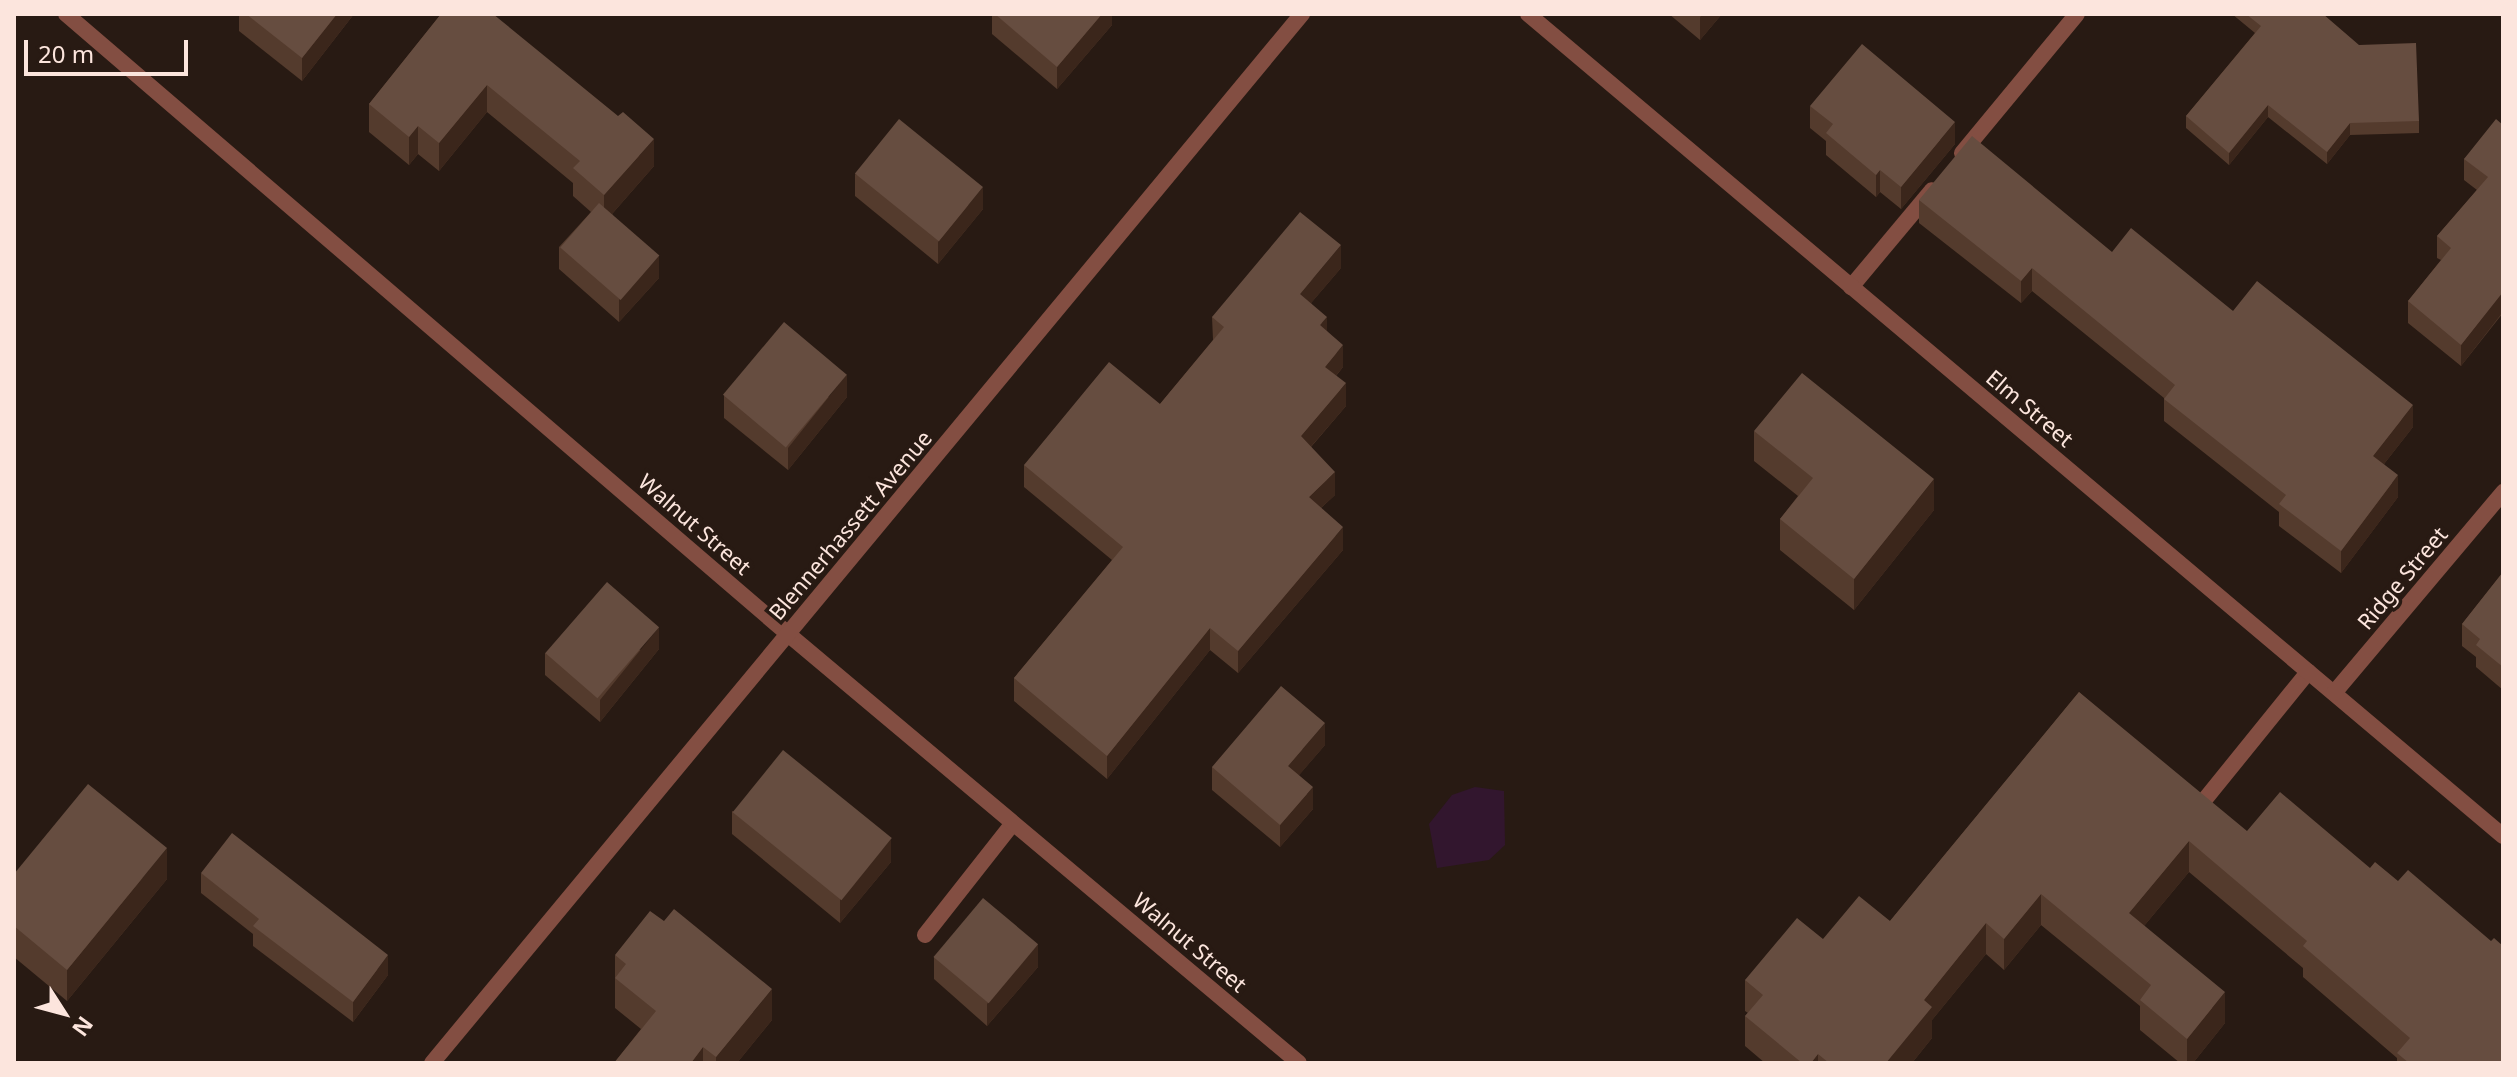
<!DOCTYPE html>
<style>
body{margin:0}
#map{position:relative;width:2517px;height:1077px;overflow:hidden;background:#281a13;font-family:"Noto Sans",sans-serif}
div>[style]{position:absolute}
[style*='--x']{left:calc(var(--x)*1px);top:calc(var(--y)*1px);width:calc(var(--w)*1px);rotate:calc(var(--a)*1deg)}
.green>*{inset:0;background:#32162e}
.service>*{height:16px;margin:-8px;padding:0 8px;transform-origin:8px;border-radius:8px;background:#834e42}
.minor>*{height:16px;margin:-8px;padding:0 8px;transform-origin:8px;border-radius:8px;background:#834e42}
.tertiary>*{height:16px;margin:-8px;padding:0 8px;transform-origin:8px;border-radius:8px;background:#834e42}
.wall>*{inset:0;background:#543b2d}
.shaded-wall>*{inset:0;background:#3b261b}
.building>*{inset:0;background:#664d40;transform-origin:0 0}
span{translate:-50% -50%;white-space:nowrap;text-align:center;line-height:1.15;-webkit-text-stroke:7px #281a13;paint-order:stroke}
.street-label{font-size:22px;color:#fce5dd}
.frame{position:absolute;inset:0;border:16px solid #fce5dd;pointer-events:none}
.north{position:absolute;left:24px;top:973px;width:80px;height:80px;-webkit-text-stroke:6px #281a13;paint-order:stroke;rotate:126deg;font-size:22px;font-weight:700;line-height:32px;text-align:center;color:#fce5dd}
.north::after{content:'';display:block;margin:auto;width:28px;height:36px;background:#fce5dd;clip-path:polygon(50% 0,100% 100%,50% 72%,0 100%)}
.scale{position:absolute;left:24px;top:40px;width:164px;height:36px;box-sizing:border-box;border:4px solid #fce5dd;border-top:0;padding-left:10px;font-size:24px;line-height:28px;white-space:nowrap;color:#fce5dd;-webkit-text-stroke:6px #281a13;paint-order:stroke}
</style>
<div id="map">
<div class="green">
<div style="clip-path:polygon(1475px 787px,1504px 791px,1505px 845px,1489px 860px,1437px 868px,1429px 824px,1452px 795px)"></div>
</div>
<div class="service">
<div style="--x:1962;--y:153;--w:180;--a:-50.4"></div>
<div style="--x:1851;--y:287;--w:126;--a:-50.1"></div>
<div style="--x:2202;--y:803;--w:169;--a:-51"></div>
<div style="--x:925;--y:935;--w:142;--a:-51.8"></div>
</div>
<div class="minor">
<div style="--x:66;--y:14;--w:952;--a:40.65"></div>
<div style="--x:788;--y:634;--w:667;--a:40.01"></div>
<div style="--x:1528;--y:14;--w:1275;--a:40.13"></div>
<div style="--x:2334;--y:693;--w:263;--a:-49.9"></div>
</div>
<div class="tertiary">
<div style="--x:432;--y:1063;--w:1363;--a:-50.33"></div>
</div>
<div class="wall">
<div style="clip-path:polygon(239px 14px,354px 14px,302px 81px,239px 31px)"></div>
<div style="clip-path:polygon(441px 14px,654px 166px,612px 214px,659px 278px,619px 322px,559px 269px,559px 247px,591px 212px,573px 196px,573px 183px,487px 112px,439px 171px,418px 154px,409px 165px,369px 132px,369px 104px)"></div>
<div style="clip-path:polygon(992px 14px,1112px 14px,1112px 25px,1057px 89px,992px 34px)"></div>
<div style="clip-path:polygon(1669px 14px,1722px 14px,1700px 40px)"></div>
<div style="clip-path:polygon(2232px 14px,2323px 14px,2419px 121px,2419px 133px,2350px 135px,2327px 164px,2268px 117px,2229px 165px,2186px 128px,2186px 116px,2255px 33px)"></div>
<div style="clip-path:polygon(1810px 106px,1955px 144px,1901px 209px,1880px 192px,1876px 197px,1826px 155px,1826px 141px,1810px 128px)"></div>
<div style="clip-path:polygon(2503px 125px,2503px 313px,2461px 366px,2408px 323px,2408px 301px,2441px 260px,2437px 258px,2437px 236px,2477px 190px,2464px 180px,2464px 159px)"></div>
<div style="clip-path:polygon(855px 174px,983px 209px,938px 264px,855px 196px)"></div>
<div style="clip-path:polygon(1919px 200px,2112px 252px,2233px 311px,2413px 427px,2384px 464px,2398px 497px,2341px 573px,2279px 526px,2279px 512px,2164px 421px,2164px 398px,2032px 291px,2021px 303px,1919px 223px)"></div>
<div style="clip-path:polygon(1341px 268px,1311px 303px,1327px 331px,1343px 367px,1336px 376px,1346px 406px,1311px 447px,1335px 495px,1321px 508px,1343px 550px,1238px 673px,1210px 650px,1107px 779px,1014px 701px,1014px 678px,1112px 560px,1024px 487px,1024px 465px,1160px 404px,1213px 340px,1212px 317px)"></div>
<div style="clip-path:polygon(724px 396px,847px 397px,788px 470px,724px 418px)"></div>
<div style="clip-path:polygon(1754px 431px,1934px 510px,1854px 610px,1780px 550px,1780px 519px,1798px 496px,1754px 461px)"></div>
<div style="clip-path:polygon(2503px 572px,2503px 690px,2476px 667px,2476px 657px,2462px 646px,2462px 624px)"></div>
<div style="clip-path:polygon(659px 649px,600px 722px,545px 675px,545px 653px)"></div>
<div style="clip-path:polygon(2079px 692px,2503px 1063px,2397px 1063px,2397px 1058px,2303px 977px,2303px 968px,2189px 872px,2144px 926px,2225px 1023px,2193px 1063px,2180px 1063px,2140px 1030px,2140px 1006px,2041px 925px,2004px 970px,1986px 954px,1932px 1020px,1932px 1038px,1912px 1063px,1765px 1063px,1745px 1046px,1745px 1016px,1748px 1013px,1745px 1011px,1745px 980px,1823px 939px,1890px 921px)"></div>
<div style="clip-path:polygon(1325px 745px,1299px 775px,1313px 809px,1280px 847px,1212px 790px,1212px 767px)"></div>
<div style="clip-path:polygon(732px 811px,891px 862px,840px 923px,732px 834px)"></div>
<div style="clip-path:polygon(201px 873px,388px 975px,353px 1022px,253px 946px,253px 934px,201px 893px)"></div>
<div style="clip-path:polygon(14px 874px,167px 879px,67px 1001px,14px 957px)"></div>
<div style="clip-path:polygon(615px 955px,772px 1020px,737px 1063px,614px 1063px,641px 1029px,615px 1008px)"></div>
<div style="clip-path:polygon(934px 957px,1038px 967px,987px 1026px,934px 979px)"></div>
</div>
<div class="shaded-wall">
<div style="clip-path:polygon(337px 14px,354px 14px,302px 81px,302px 58px)"></div>
<div style="clip-path:polygon(1102px 14px,1112px 14px,1112px 25px,1057px 89px,1057px 67px)"></div>
<div style="clip-path:polygon(1703px 14px,1722px 14px,1700px 40px,1700px 17px)"></div>
<div style="clip-path:polygon(487px 85px,487px 112px,439px 171px,439px 143px)"></div>
<div style="clip-path:polygon(2268px 105px,2268px 117px,2229px 165px,2229px 153px)"></div>
<div style="clip-path:polygon(1955px 122px,1955px 144px,1901px 209px,1901px 187px)"></div>
<div style="clip-path:polygon(2350px 123px,2350px 135px,2327px 164px,2327px 152px)"></div>
<div style="clip-path:polygon(418px 126px,418px 154px,409px 165px,409px 137px)"></div>
<div style="clip-path:polygon(654px 139px,654px 166px,604px 223px,604px 195px)"></div>
<div style="clip-path:polygon(1880px 170px,1880px 192px,1876px 197px,1876px 175px)"></div>
<div style="clip-path:polygon(983px 187px,983px 209px,938px 264px,938px 242px)"></div>
<div style="clip-path:polygon(1341px 245px,1341px 268px,1300px 316px,1300px 294px)"></div>
<div style="clip-path:polygon(659px 256px,659px 278px,619px 322px,619px 300px)"></div>
<div style="clip-path:polygon(2032px 268px,2032px 291px,2021px 303px,2021px 281px)"></div>
<div style="clip-path:polygon(2502px 292px,2502px 313px,2461px 366px,2461px 345px)"></div>
<div style="clip-path:polygon(1327px 317px,1327px 339px,1320px 325px)"></div>
<div style="clip-path:polygon(1343px 345px,1343px 367px,1325px 389px,1325px 367px)"></div>
<div style="clip-path:polygon(847px 374px,847px 397px,788px 470px,788px 448px)"></div>
<div style="clip-path:polygon(1346px 383px,1346px 406px,1301px 458px,1301px 436px)"></div>
<div style="clip-path:polygon(2413px 405px,2413px 427px,2373px 478px,2373px 456px)"></div>
<div style="clip-path:polygon(1335px 472px,1335px 495px,1309px 519px,1309px 497px)"></div>
<div style="clip-path:polygon(2398px 475px,2398px 497px,2341px 573px,2341px 551px)"></div>
<div style="clip-path:polygon(1934px 479px,1934px 510px,1854px 610px,1854px 579px)"></div>
<div style="clip-path:polygon(1343px 527px,1343px 550px,1238px 673px,1238px 651px)"></div>
<div style="clip-path:polygon(659px 627px,659px 649px,600px 722px,600px 700px)"></div>
<div style="clip-path:polygon(1210px 628px,1210px 650px,1107px 779px,1107px 756px)"></div>
<div style="clip-path:polygon(1325px 723px,1325px 745px,1288px 788px,1288px 766px)"></div>
<div style="clip-path:polygon(1313px 787px,1313px 809px,1280px 847px,1280px 825px)"></div>
<div style="clip-path:polygon(891px 839px,891px 862px,840px 923px,840px 900px)"></div>
<div style="clip-path:polygon(2189px 841px,2189px 872px,2129px 944px,2129px 913px)"></div>
<div style="clip-path:polygon(167px 848px,167px 879px,67px 1001px,67px 970px)"></div>
<div style="clip-path:polygon(2041px 894px,2041px 925px,2004px 970px,2004px 939px)"></div>
<div style="clip-path:polygon(1986px 923px,1986px 954px,1932px 1020px,1932px 1038px,1912px 1063px,1886px 1063px,1924px 1000px)"></div>
<div style="clip-path:polygon(1038px 944px,1038px 967px,987px 1026px,987px 1004px)"></div>
<div style="clip-path:polygon(388px 955px,388px 975px,353px 1022px,353px 1002px)"></div>
<div style="clip-path:polygon(772px 989px,772px 1020px,737px 1063px,716px 1063px,716px 1057px)"></div>
<div style="clip-path:polygon(2225px 992px,2225px 1023px,2193px 1063px,2187px 1063px,2187px 1039px)"></div>
<div style="clip-path:polygon(703px 1047px,703px 1063px,691px 1063px)"></div>
<div style="clip-path:polygon(1818px 1054px,1818px 1063px,1811px 1063px)"></div>
</div>
<div class="building">
<div style="clip-path:polygon(246px 14px,337px 14px,302px 58px)"></div>
<div style="clip-path:polygon(441px 14px,493px 14px,618px 116px,623px 112px,654px 139px,604px 195px,573px 168px,580px 161px,487px 85px,439px 143px,418px 126px,409px 137px,369px 104px)"></div>
<div style="clip-path:polygon(995px 14px,1102px 14px,1057px 67px)"></div>
<div style="clip-path:polygon(2246px 14px,2323px 14px,2359px 45px,2416px 43px,2419px 121px,2350px 123px,2327px 152px,2268px 105px,2229px 153px,2186px 116px,2261px 26px)"></div>
<div style="clip-path:polygon(1862px 44px,1955px 122px,1901px 187px,1880px 170px,1876px 175px,1826px 133px,1833px 124px,1810px 106px)"></div>
<div style="left:899px;top:119px;width:108px;height:70px;rotate:39deg"></div>
<div style="clip-path:polygon(2496px 119px,2503px 125px,2503px 292px,2461px 345px,2408px 301px,2451px 248px,2437px 236px,2488px 177px,2464px 159px)"></div>
<div style="clip-path:polygon(1972px 136px,2112px 252px,2131px 228px,2233px 311px,2257px 281px,2413px 405px,2373px 456px,2398px 475px,2341px 551px,2279px 504px,2286px 495px,2164px 399px,2175px 385px,2032px 268px,2021px 281px,1919px 200px)"></div>
<div style="left:599px;top:203px;width:80px;height:59px;rotate:41deg"></div>
<div style="clip-path:polygon(1300px 212px,1341px 245px,1300px 294px,1327px 317px,1320px 325px,1343px 345px,1325px 367px,1346px 383px,1301px 436px,1335px 472px,1309px 497px,1343px 527px,1238px 651px,1210px 628px,1107px 756px,1014px 678px,1123px 547px,1024px 465px,1109px 362px,1160px 404px,1224px 327px,1212px 317px)"></div>
<div style="left:784px;top:322px;width:82px;height:95px;rotate:40deg"></div>
<div style="clip-path:polygon(1802px 373px,1934px 479px,1854px 579px,1780px 519px,1813px 478px,1754px 431px)"></div>
<div style="clip-path:polygon(2503px 572px,2503px 667px,2476px 645px,2480px 639px,2462px 624px)"></div>
<div style="left:607px;top:582px;width:69px;height:94px;rotate:41deg"></div>
<div style="clip-path:polygon(1281px 686px,1325px 723px,1288px 766px,1313px 787px,1280px 825px,1212px 767px)"></div>
<div style="clip-path:polygon(2079px 692px,2247px 831px,2280px 792px,2370px 868px,2375px 862px,2398px 881px,2408px 870px,2491px 941px,2494px 938px,2503px 946px,2503px 1063px,2409px 1063px,2397px 1053px,2410px 1038px,2303px 946px,2307px 941px,2189px 841px,2129px 913px,2225px 992px,2187px 1039px,2140px 1000px,2151px 985px,2041px 894px,2004px 939px,1986px 923px,1924px 1000px,1932px 1007px,1886px 1063px,1829px 1063px,1818px 1054px,1811px 1063px,1802px 1063px,1745px 1016px,1763px 995px,1745px 980px,1797px 918px,1823px 939px,1859px 896px,1890px 921px)"></div>
<div style="left:783px;top:750px;width:140px;height:80px;rotate:39deg"></div>
<div style="clip-path:polygon(88px 784px,167px 848px,67px 970px,14px 926px,14px 874px)"></div>
<div style="clip-path:polygon(232px 833px,388px 955px,353px 1002px,253px 926px,259px 919px,201px 873px)"></div>
<div style="left:983px;top:898px;width:72px;height:77px;rotate:40deg"></div>
<div style="clip-path:polygon(674px 909px,772px 989px,716px 1057px,703px 1047px,691px 1063px,614px 1063px,656px 1011px,615px 978px,626px 964px,615px 955px,650px 911px,664px 921px)"></div>
</div>
<div class="street-label">
<span style="left:2030px;top:408px;rotate:40deg">Elm Street</span>
<span style="left:695px;top:524px;rotate:41deg">Walnut Street</span>
<span style="left:850px;top:525px;rotate:-50deg">Blennerhassett Avenue</span>
<span style="left:2402px;top:578px;rotate:-50deg">Ridge Street</span>
<span style="left:1190px;top:942px;rotate:40deg">Walnut Street</span>
</div>
<div class="frame"></div>
<div class="north">N</div>
<div class="scale">20 m</div>
</div>
